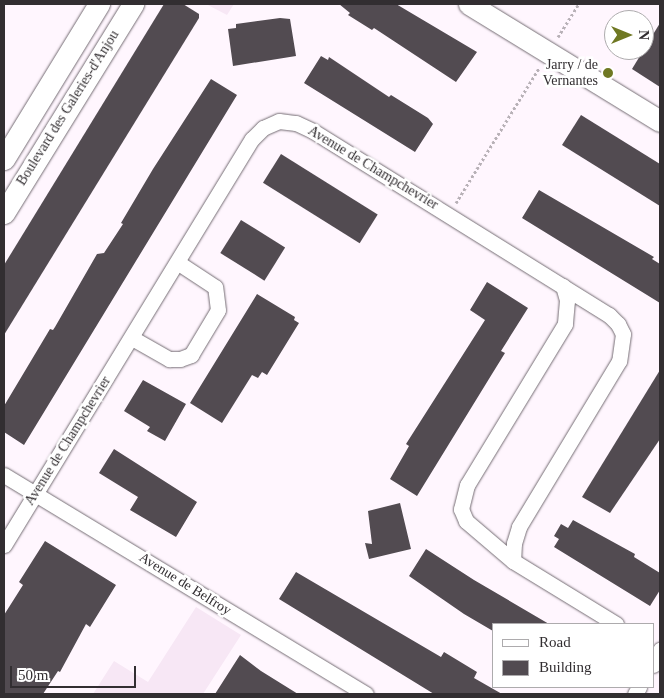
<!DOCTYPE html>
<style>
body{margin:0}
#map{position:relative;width:664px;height:698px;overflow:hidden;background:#fff6fe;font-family:Georgia,serif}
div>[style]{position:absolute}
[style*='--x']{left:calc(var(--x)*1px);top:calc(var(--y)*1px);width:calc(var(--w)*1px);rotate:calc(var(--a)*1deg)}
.built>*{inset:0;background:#f7e7f5}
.building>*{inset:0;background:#524b51;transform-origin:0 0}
.path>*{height:3px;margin-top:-1.5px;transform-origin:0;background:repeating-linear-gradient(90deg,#b8b1b7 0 2.5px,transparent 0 5px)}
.roads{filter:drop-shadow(0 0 1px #756d74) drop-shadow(0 0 1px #756d74)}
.street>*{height:15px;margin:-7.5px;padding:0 7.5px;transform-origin:7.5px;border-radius:7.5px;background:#fff}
.secondary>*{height:21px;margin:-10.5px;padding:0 10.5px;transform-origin:10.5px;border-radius:10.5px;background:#fff}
.dots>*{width:14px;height:14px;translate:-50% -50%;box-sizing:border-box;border:2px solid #fff;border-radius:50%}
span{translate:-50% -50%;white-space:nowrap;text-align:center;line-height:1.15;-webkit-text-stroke:5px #fff;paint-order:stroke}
.poi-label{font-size:14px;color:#322e31}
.right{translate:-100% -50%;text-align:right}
.street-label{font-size:14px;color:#322e31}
.frame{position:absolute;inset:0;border:5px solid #322e31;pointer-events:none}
.legend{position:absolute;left:492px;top:623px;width:162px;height:65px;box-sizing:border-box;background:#fff;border:1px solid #adabad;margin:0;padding:6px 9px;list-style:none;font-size:15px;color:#322e31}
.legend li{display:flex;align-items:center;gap:10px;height:25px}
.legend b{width:25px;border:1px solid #adabad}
.north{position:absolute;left:604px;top:10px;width:50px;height:50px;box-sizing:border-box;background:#fff;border:1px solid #adabad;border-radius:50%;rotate:90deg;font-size:14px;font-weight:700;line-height:20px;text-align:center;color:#322e31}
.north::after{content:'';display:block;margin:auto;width:18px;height:22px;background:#6f7823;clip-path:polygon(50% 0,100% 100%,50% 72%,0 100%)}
.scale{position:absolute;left:10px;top:666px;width:126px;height:22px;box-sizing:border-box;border:2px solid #322e31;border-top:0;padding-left:6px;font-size:15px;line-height:18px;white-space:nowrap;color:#322e31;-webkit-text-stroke:4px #fff;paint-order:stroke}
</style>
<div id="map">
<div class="built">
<div style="clip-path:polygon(206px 4px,234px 4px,227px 15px)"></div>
<div style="clip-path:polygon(196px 607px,241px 635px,203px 694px,93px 694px,114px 661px,148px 682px)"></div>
</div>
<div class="building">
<div style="clip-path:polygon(164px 4px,183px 4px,199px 14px,199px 18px,4px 335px,4px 265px)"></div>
<div style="clip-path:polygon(339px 4px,396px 4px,477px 52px,456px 82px,374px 28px,372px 30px,348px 15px,350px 13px)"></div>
<div style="clip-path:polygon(280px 18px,290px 19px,296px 56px,233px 66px,228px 29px,236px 28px,236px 24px)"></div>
<div style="clip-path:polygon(660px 23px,660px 87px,632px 69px)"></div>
<div style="clip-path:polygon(321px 56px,328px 60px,329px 57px,389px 97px,391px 95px,428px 118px,433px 124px,415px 152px,304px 83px)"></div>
<div style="clip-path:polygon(211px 79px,237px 95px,24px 445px,4px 432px,4px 406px,50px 329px,53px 330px,55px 327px,97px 254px,104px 253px,123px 224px,121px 223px,153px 169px)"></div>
<div style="clip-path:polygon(581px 115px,660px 164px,660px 206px,562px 145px)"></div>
<div style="left:281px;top:154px;width:114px;height:34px;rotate:32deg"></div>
<div style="clip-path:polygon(539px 190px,654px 257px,652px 259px,660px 264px,660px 303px,522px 218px)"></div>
<div style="left:241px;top:220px;width:52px;height:39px;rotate:32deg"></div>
<div style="clip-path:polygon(487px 282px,528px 308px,501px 351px,505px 353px,492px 374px,417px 496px,390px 479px,409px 446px,406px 444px,485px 320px,470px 310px)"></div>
<div style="clip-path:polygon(257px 294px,295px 317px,294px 320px,299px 323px,267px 375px,262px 372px,258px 378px,252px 375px,222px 423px,190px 403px)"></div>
<div style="clip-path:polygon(660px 370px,660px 439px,610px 513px,582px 497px)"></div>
<div style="clip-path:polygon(143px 380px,186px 404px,165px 441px,147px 431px,150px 427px,124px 411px)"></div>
<div style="clip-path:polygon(114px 449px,197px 502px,176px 537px,130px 510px,138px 497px,99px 473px)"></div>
<div style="clip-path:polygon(400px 503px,411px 549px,369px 559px,365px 543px,372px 544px,368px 511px)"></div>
<div style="clip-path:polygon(573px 520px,635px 554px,634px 557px,660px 573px,660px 590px,650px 606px,554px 547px,559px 539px,554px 536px,561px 524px,568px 528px)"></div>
<div style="clip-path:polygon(45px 541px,116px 585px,90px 627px,86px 624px,60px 672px,58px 671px,43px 694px,4px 694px,4px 615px,23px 585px,19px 582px)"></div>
<div style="clip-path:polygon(426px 549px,474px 580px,549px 624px,493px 624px,493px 631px,464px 614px,409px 576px)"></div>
<div style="clip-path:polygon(296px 572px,441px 657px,444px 652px,477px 672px,474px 678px,502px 694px,434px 694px,279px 599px)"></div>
<div style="clip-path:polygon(240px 655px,261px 671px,298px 694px,215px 694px)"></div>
</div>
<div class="path">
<div style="--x:558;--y:37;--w:39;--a:-58"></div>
<div style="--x:456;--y:203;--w:158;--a:-58.4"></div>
</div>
<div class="roads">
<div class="street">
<div style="--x:563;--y:286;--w:15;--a:74"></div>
<div style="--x:567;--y:300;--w:24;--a:95"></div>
<div style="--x:565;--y:324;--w:188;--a:121.3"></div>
<div style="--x:467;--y:485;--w:25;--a:104"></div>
<div style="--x:461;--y:509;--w:13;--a:67"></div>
<div style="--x:466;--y:521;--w:62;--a:40.4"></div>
<div style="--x:513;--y:561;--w:121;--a:31.5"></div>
<div style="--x:132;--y:338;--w:43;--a:29.6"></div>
<div style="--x:169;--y:359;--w:11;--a:0"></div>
<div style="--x:180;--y:359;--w:12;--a:-20"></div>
<div style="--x:191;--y:355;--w:52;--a:-59"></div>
<div style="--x:218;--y:310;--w:23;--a:-97"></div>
<div style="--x:215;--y:287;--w:45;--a:-146.7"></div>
<div style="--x:4;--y:475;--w:423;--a:31.2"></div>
<div style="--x:4;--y:545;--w:476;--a:-58.6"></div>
<div style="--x:252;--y:139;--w:16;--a:-45"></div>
<div style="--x:263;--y:128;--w:17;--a:-24"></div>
<div style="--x:279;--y:121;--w:17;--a:7"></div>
<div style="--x:296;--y:123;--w:19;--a:25"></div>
<div style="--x:313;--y:131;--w:349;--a:31.9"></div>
<div style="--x:609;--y:315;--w:13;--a:45"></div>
<div style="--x:618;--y:324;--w:11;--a:63"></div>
<div style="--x:623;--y:334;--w:27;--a:98"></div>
<div style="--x:619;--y:361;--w:194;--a:121.1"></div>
<div style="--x:519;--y:527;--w:17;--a:107"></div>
<div style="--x:514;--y:543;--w:18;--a:93"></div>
<div style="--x:653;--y:665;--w:17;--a:-65"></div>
<div style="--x:635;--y:694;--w:8;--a:-60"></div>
</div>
<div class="secondary">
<div style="--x:469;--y:4;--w:224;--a:31.5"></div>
<div style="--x:4;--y:159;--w:182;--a:-58.5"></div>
<div style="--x:4;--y:213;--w:246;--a:-58.3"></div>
</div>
</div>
<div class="dots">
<div style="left:608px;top:73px;background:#6f7823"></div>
</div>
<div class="poi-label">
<span class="right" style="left:598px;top:73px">Jarry / de<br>Vernantes</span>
</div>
<div class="street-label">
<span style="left:68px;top:108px;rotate:-58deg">Boulevard des Galeries-d'Anjou</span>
<span style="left:373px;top:168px;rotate:31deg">Avenue de Champchevrier</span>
<span style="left:68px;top:441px;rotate:-58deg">Avenue de Champchevrier</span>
<span style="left:185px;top:584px;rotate:32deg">Avenue de Belfroy</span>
</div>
<div class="frame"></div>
<ul class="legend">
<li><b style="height:6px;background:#fff"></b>Road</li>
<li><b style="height:14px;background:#524b51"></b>Building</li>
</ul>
<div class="north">N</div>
<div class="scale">50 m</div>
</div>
